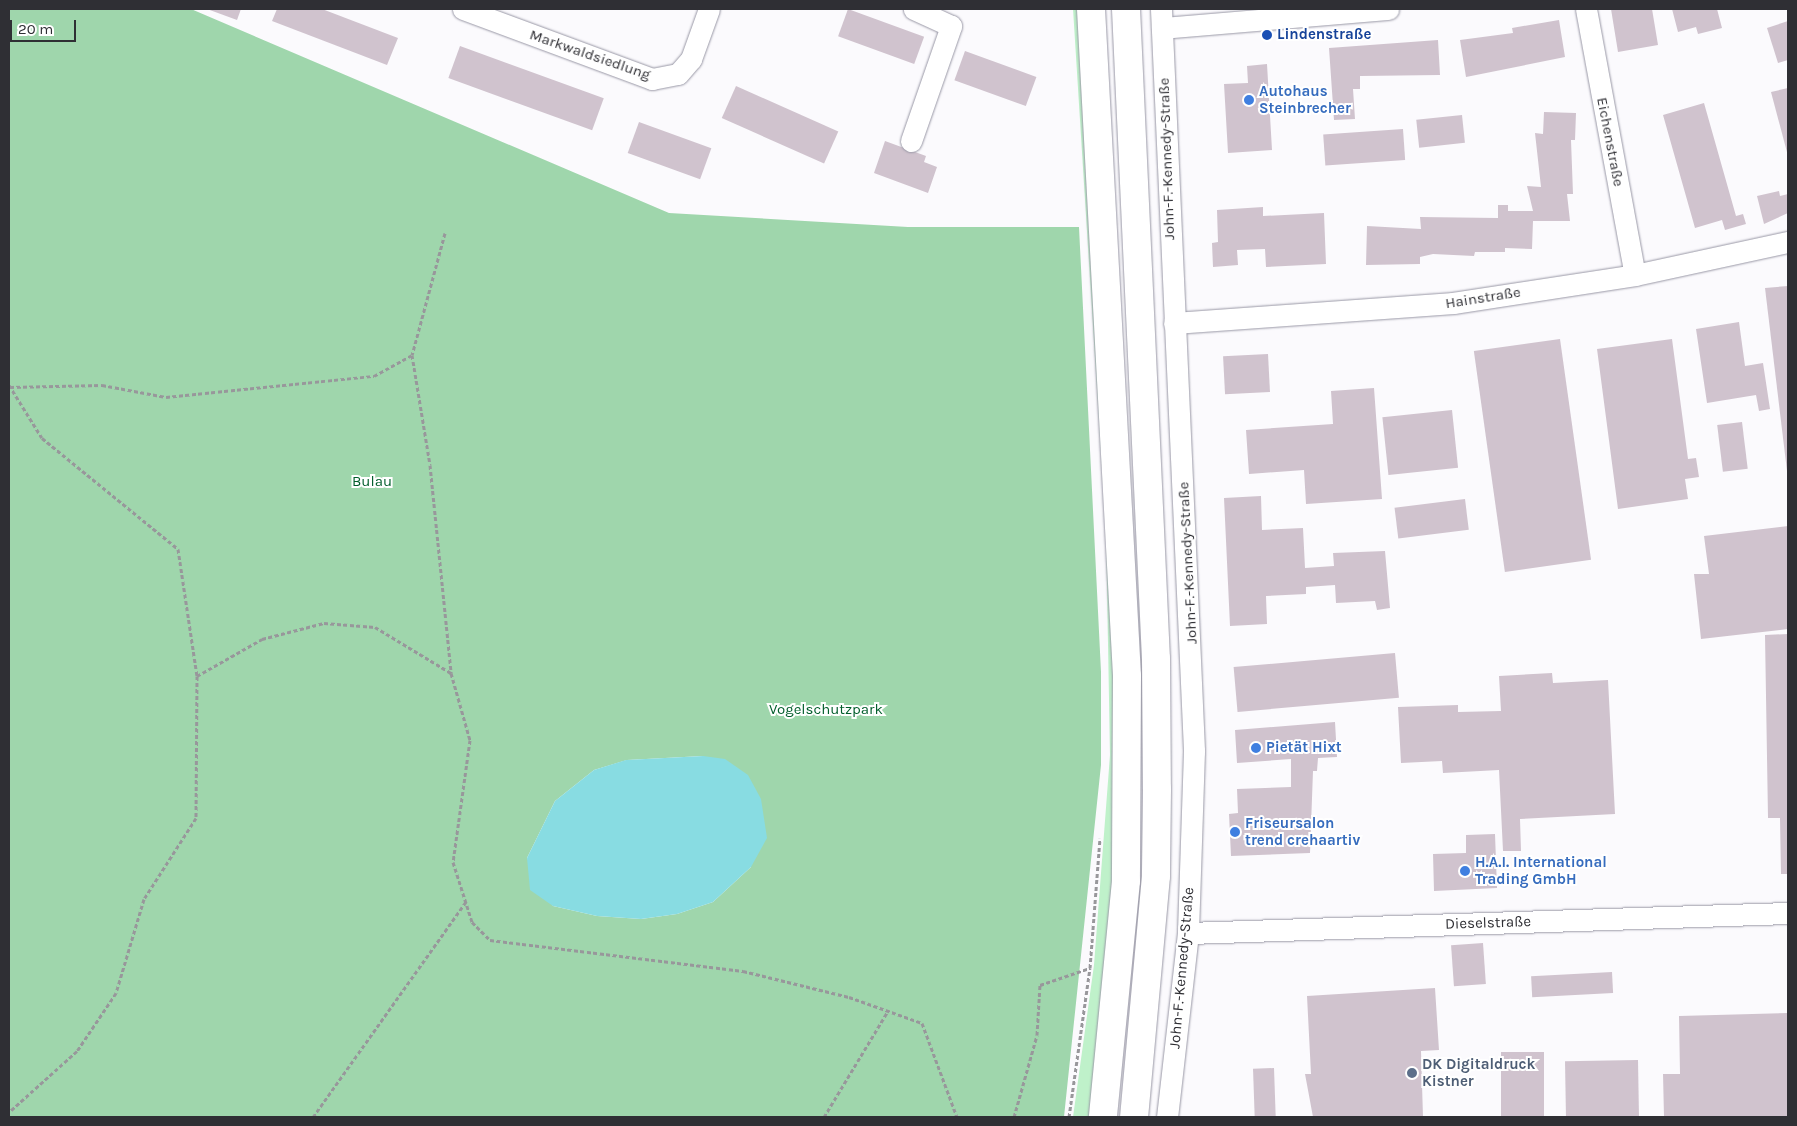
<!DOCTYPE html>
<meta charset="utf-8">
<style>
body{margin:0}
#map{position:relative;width:1797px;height:1126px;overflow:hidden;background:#fbfafd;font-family:Karla,sans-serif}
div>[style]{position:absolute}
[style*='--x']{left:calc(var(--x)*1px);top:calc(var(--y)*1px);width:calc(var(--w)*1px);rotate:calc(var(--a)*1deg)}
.green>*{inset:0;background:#bff1ca}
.forest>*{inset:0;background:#9fd6ac}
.water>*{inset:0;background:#88dce2}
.building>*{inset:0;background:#d0c3ce;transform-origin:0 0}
.path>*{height:3px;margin-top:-1.5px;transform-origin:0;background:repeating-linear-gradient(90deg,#98979b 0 4px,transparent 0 6.5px)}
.roads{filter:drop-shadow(0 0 1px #9998a6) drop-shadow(0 0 1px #9998a6)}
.street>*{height:21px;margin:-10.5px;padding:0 10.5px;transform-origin:10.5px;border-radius:10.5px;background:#fff}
.secondary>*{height:28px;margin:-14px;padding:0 14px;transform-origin:14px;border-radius:14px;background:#fff}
.dots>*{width:14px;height:14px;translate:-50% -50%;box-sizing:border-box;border:2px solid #fff;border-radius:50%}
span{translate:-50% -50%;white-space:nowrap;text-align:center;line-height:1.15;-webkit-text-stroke:4px #fff;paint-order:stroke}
.transit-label{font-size:15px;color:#164399;font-weight:700}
.left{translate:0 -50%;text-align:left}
.street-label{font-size:15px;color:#2f2f34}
.shop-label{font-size:15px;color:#366cbe;font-weight:700}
.park-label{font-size:15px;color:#015d2b}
.service-label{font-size:15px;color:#4e5e75;font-weight:700}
.frame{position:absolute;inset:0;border:10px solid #2f2f34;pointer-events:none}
.scale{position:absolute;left:10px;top:20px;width:66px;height:22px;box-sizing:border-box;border:2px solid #2f2f34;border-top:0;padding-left:6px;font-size:15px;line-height:18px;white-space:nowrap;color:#2f2f34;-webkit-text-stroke:4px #fff;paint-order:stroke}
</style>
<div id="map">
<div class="green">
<div style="clip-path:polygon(1073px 9px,1080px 9px,1108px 480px,1119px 796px,1117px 882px,1092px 1117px,1073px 1117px,1094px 965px,1110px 755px,1106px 533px)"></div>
</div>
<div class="forest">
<div style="clip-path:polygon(evenodd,9px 9px,191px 9px,669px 213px,908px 227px,1079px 227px,1101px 672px,1101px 765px,1064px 1117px,9px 1117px,9px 9px,703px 756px,751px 867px,713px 902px,677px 914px,641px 919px,597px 916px,553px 906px,527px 858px,555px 801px,594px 770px,627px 760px,703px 756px)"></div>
</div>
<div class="water">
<div style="clip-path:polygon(703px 756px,725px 759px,748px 775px,761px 799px,767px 838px,751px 867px,713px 902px,677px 914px,641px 919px,597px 916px,553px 906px,530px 890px,527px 858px,555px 801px,594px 770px,626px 760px)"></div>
</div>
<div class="building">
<div style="clip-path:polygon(207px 9px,241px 9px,237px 20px)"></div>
<div style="clip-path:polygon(277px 9px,322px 9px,398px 38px,387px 65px,272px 21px)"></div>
<div style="left:848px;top:9px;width:81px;height:29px;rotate:20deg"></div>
<div style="clip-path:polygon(1611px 9px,1652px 9px,1658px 45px,1618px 52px)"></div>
<div style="clip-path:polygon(1672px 9px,1717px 9px,1722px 28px,1698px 34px,1696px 27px,1678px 32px)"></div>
<div style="clip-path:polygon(1559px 20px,1565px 57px,1466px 77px,1460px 40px,1513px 33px,1512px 28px)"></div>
<div style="clip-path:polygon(1788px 21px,1788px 60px,1778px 63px,1767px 28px)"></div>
<div style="clip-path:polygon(1438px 40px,1440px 75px,1360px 76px,1360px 89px,1353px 89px,1355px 119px,1334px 120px,1329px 48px)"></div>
<div style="left:460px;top:46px;width:153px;height:34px;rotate:20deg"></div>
<div style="left:965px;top:51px;width:76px;height:31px;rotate:20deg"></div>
<div style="clip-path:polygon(1267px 64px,1272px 150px,1228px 153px,1224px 84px,1248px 83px,1247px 66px)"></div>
<div style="left:736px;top:86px;width:112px;height:35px;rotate:24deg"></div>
<div style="clip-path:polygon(1788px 88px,1788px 156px,1771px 92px)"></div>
<div style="clip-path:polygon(1704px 103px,1736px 216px,1743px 214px,1746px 224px,1725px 230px,1722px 220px,1695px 228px,1663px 115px)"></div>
<div style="clip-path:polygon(1544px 112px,1576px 113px,1575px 140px,1571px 140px,1573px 194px,1567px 194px,1570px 221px,1533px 221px,1532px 249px,1505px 248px,1505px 252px,1475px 252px,1474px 256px,1433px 254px,1420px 257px,1420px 264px,1366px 265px,1367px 226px,1421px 229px,1420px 217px,1498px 218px,1498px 205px,1508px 205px,1508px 211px,1533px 211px,1527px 186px,1541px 187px,1535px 133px,1543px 134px)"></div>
<div style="left:1462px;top:115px;width:28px;height:46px;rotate:84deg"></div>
<div style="left:639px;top:122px;width:77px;height:33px;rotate:20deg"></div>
<div style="left:1403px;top:129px;width:31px;height:80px;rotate:86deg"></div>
<div style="clip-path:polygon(885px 141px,926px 156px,924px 162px,937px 167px,928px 193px,874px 173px)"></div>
<div style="clip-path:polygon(1779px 191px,1780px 196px,1788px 194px,1788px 213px,1764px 224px,1757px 196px)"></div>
<div style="clip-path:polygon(1263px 207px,1263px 216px,1324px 213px,1326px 264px,1266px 267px,1265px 249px,1237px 250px,1238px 265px,1213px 267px,1212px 243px,1218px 242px,1217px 210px)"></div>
<div style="clip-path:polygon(1788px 286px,1788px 471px,1787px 471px,1765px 288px)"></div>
<div style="clip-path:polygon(1739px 322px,1745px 366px,1763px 363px,1770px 409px,1759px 411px,1756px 395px,1707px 403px,1696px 329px)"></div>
<div style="left:1560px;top:339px;width:223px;height:87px;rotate:82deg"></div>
<div style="clip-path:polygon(1672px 339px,1688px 459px,1696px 458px,1699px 477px,1685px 479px,1688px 499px,1618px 509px,1597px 349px)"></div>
<div style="left:1268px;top:354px;width:38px;height:45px;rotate:87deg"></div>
<div style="clip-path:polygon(1374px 388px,1382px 499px,1306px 504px,1304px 470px,1249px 474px,1246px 430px,1333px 424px,1331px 391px)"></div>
<div style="left:1452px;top:410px;width:58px;height:70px;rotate:84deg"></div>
<div style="left:1742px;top:422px;width:47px;height:25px;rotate:83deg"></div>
<div style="clip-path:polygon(1261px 496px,1262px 530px,1303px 528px,1305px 568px,1334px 566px,1333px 553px,1385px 551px,1390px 608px,1377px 610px,1375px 601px,1336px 603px,1335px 585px,1306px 587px,1306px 594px,1266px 596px,1267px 624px,1230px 626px,1224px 498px)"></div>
<div style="left:1465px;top:499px;width:31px;height:71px;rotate:83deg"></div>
<div style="clip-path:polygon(1788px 526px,1788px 629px,1701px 639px,1694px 574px,1709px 574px,1704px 536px)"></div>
<div style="clip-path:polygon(1788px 634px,1788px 874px,1781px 874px,1780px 818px,1768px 818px,1765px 635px)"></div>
<div style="left:1395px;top:653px;width:45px;height:162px;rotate:85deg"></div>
<div style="clip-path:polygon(1552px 673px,1553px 683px,1608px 680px,1615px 814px,1520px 819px,1521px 851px,1503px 851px,1499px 770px,1443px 773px,1442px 761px,1401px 763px,1398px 707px,1458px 705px,1458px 712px,1501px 711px,1499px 676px)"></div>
<div style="clip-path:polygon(1335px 722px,1337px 757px,1318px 758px,1317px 771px,1313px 771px,1310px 853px,1231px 856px,1229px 814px,1238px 813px,1237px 789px,1291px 787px,1291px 759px,1237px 763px,1235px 730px)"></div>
<div style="clip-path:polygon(1495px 834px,1497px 888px,1434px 891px,1433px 854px,1466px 853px,1466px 835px)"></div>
<div style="left:1483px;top:943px;width:41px;height:32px;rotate:86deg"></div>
<div style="left:1612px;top:972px;width:21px;height:81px;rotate:87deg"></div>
<div style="clip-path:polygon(1435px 988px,1439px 1050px,1421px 1051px,1423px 1117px,1313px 1117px,1305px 1074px,1311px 1074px,1307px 996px)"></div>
<div style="clip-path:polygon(1788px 1013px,1788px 1117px,1664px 1117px,1663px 1074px,1680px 1074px,1679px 1016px)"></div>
<div style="left:1501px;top:1052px;width:43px;height:65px"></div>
<div style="left:1638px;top:1060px;width:57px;height:73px;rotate:89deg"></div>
<div style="left:1274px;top:1068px;width:49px;height:21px;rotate:88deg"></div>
</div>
<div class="path">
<div style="--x:445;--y:233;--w:126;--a:105.1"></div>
<div style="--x:412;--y:355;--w:111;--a:80.7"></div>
<div style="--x:430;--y:465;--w:209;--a:84.2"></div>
<div style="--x:451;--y:673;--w:70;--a:74.2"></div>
<div style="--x:470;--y:740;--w:123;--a:97.9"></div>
<div style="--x:453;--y:862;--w:63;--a:72.4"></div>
<div style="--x:472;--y:922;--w:25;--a:45"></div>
<div style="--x:490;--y:940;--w:255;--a:7"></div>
<div style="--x:743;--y:971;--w:109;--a:13.8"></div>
<div style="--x:849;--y:997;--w:77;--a:19.6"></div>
<div style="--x:922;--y:1023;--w:100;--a:69.6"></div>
<div style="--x:9;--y:385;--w:62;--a:58.1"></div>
<div style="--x:42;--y:438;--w:176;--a:39.2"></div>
<div style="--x:178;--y:549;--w:128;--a:81.5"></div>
<div style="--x:197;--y:676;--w:142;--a:90.4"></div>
<div style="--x:196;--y:818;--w:96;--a:122.7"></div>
<div style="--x:144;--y:899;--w:98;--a:106.6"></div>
<div style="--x:116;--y:993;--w:70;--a:123.9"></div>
<div style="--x:77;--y:1051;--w:91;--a:138.1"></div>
<div style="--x:10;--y:387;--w:92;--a:-1.2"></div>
<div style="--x:102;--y:385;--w:65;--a:10.6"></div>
<div style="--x:166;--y:397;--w:209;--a:-5.8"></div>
<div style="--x:374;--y:376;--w:43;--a:-28.9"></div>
<div style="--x:197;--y:676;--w:75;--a:-29.6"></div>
<div style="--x:262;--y:639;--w:64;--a:-14.5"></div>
<div style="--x:324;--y:623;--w:51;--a:4.5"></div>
<div style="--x:375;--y:627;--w:89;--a:31.2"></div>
<div style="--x:313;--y:1117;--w:266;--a:-54.6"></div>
<div style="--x:824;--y:1117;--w:124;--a:-58.9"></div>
<div style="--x:1014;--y:1117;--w:85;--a:-74.3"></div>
<div style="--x:1037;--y:1035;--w:50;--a:-86.6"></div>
<div style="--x:1040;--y:985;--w:53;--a:-18.8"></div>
<div style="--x:1069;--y:1117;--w:150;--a:-82"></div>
<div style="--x:1090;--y:968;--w:130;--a:-85.6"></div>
</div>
<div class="roads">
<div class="street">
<div style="--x:463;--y:9;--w:202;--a:20.3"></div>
<div style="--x:652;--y:79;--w:26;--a:-11"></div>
<div style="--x:678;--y:74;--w:20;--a:-49"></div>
<div style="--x:691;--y:59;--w:53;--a:-70.2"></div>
<div style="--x:1161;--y:9;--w:743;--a:87.45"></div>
<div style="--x:1194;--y:751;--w:182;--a:91.9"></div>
<div style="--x:1188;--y:933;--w:185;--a:96.5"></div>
<div style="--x:1586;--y:9;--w:270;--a:79.6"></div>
<div style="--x:1162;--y:28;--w:227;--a:-4.8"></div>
<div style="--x:911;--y:141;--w:122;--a:-70.8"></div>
<div style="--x:951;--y:26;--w:41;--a:-155.3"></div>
<div style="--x:1174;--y:323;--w:280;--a:-4.1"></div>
<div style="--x:1453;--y:303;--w:184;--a:-8.7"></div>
<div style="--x:1635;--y:275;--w:157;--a:-12.2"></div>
<div style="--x:1188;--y:933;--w:600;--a:-1.91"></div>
</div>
<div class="secondary">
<div style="--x:1091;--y:9;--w:668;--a:86.91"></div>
<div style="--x:1127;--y:676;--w:205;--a:90.3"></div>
<div style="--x:1126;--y:881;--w:237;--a:95.6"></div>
<div style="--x:1126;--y:9;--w:651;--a:87.36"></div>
<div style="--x:1156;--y:659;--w:130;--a:89.6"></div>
<div style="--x:1157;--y:789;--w:87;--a:90.7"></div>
<div style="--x:1156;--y:876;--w:242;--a:95.2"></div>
</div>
</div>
<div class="dots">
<div style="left:1267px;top:35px;background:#1a4fb4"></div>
<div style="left:1249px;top:100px;background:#3f7fe0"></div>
<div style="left:1256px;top:748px;background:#3f7fe0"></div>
<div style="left:1235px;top:832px;background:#3f7fe0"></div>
<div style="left:1465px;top:871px;background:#3f7fe0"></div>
<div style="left:1412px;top:1073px;background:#5c6f8a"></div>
</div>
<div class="transit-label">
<span class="left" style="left:1277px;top:35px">Lindenstraße</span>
</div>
<div class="street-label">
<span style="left:590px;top:55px;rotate:19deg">Markwaldsiedlung</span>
<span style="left:1610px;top:142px;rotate:79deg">Eichenstraße</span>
<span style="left:1167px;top:159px;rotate:-92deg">John-F.-Kennedy-Straße</span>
<span style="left:1483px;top:298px;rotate:-9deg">Hainstraße</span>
<span style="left:1188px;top:563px;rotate:-93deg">John-F.-Kennedy-Straße</span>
<span style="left:1488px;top:923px;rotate:-2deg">Dieselstraße</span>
<span style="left:1182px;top:968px;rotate:-85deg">John-F.-Kennedy-Straße</span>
</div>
<div class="shop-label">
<span class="left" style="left:1259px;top:100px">Autohaus<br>Steinbrecher</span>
<span class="left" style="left:1266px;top:748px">Pietät Hixt</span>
<span class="left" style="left:1245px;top:832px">Friseursalon<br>trend crehaartiv</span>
<span class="left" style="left:1475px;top:871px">H.A.I. International<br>Trading GmbH</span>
</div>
<div class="park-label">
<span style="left:372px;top:482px">Bulau</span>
<span style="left:826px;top:710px">Vogelschutzpark</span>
</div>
<div class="service-label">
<span class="left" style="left:1422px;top:1073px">DK Digitaldruck<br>Kistner</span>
</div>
<div class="frame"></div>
<div class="scale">20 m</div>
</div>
